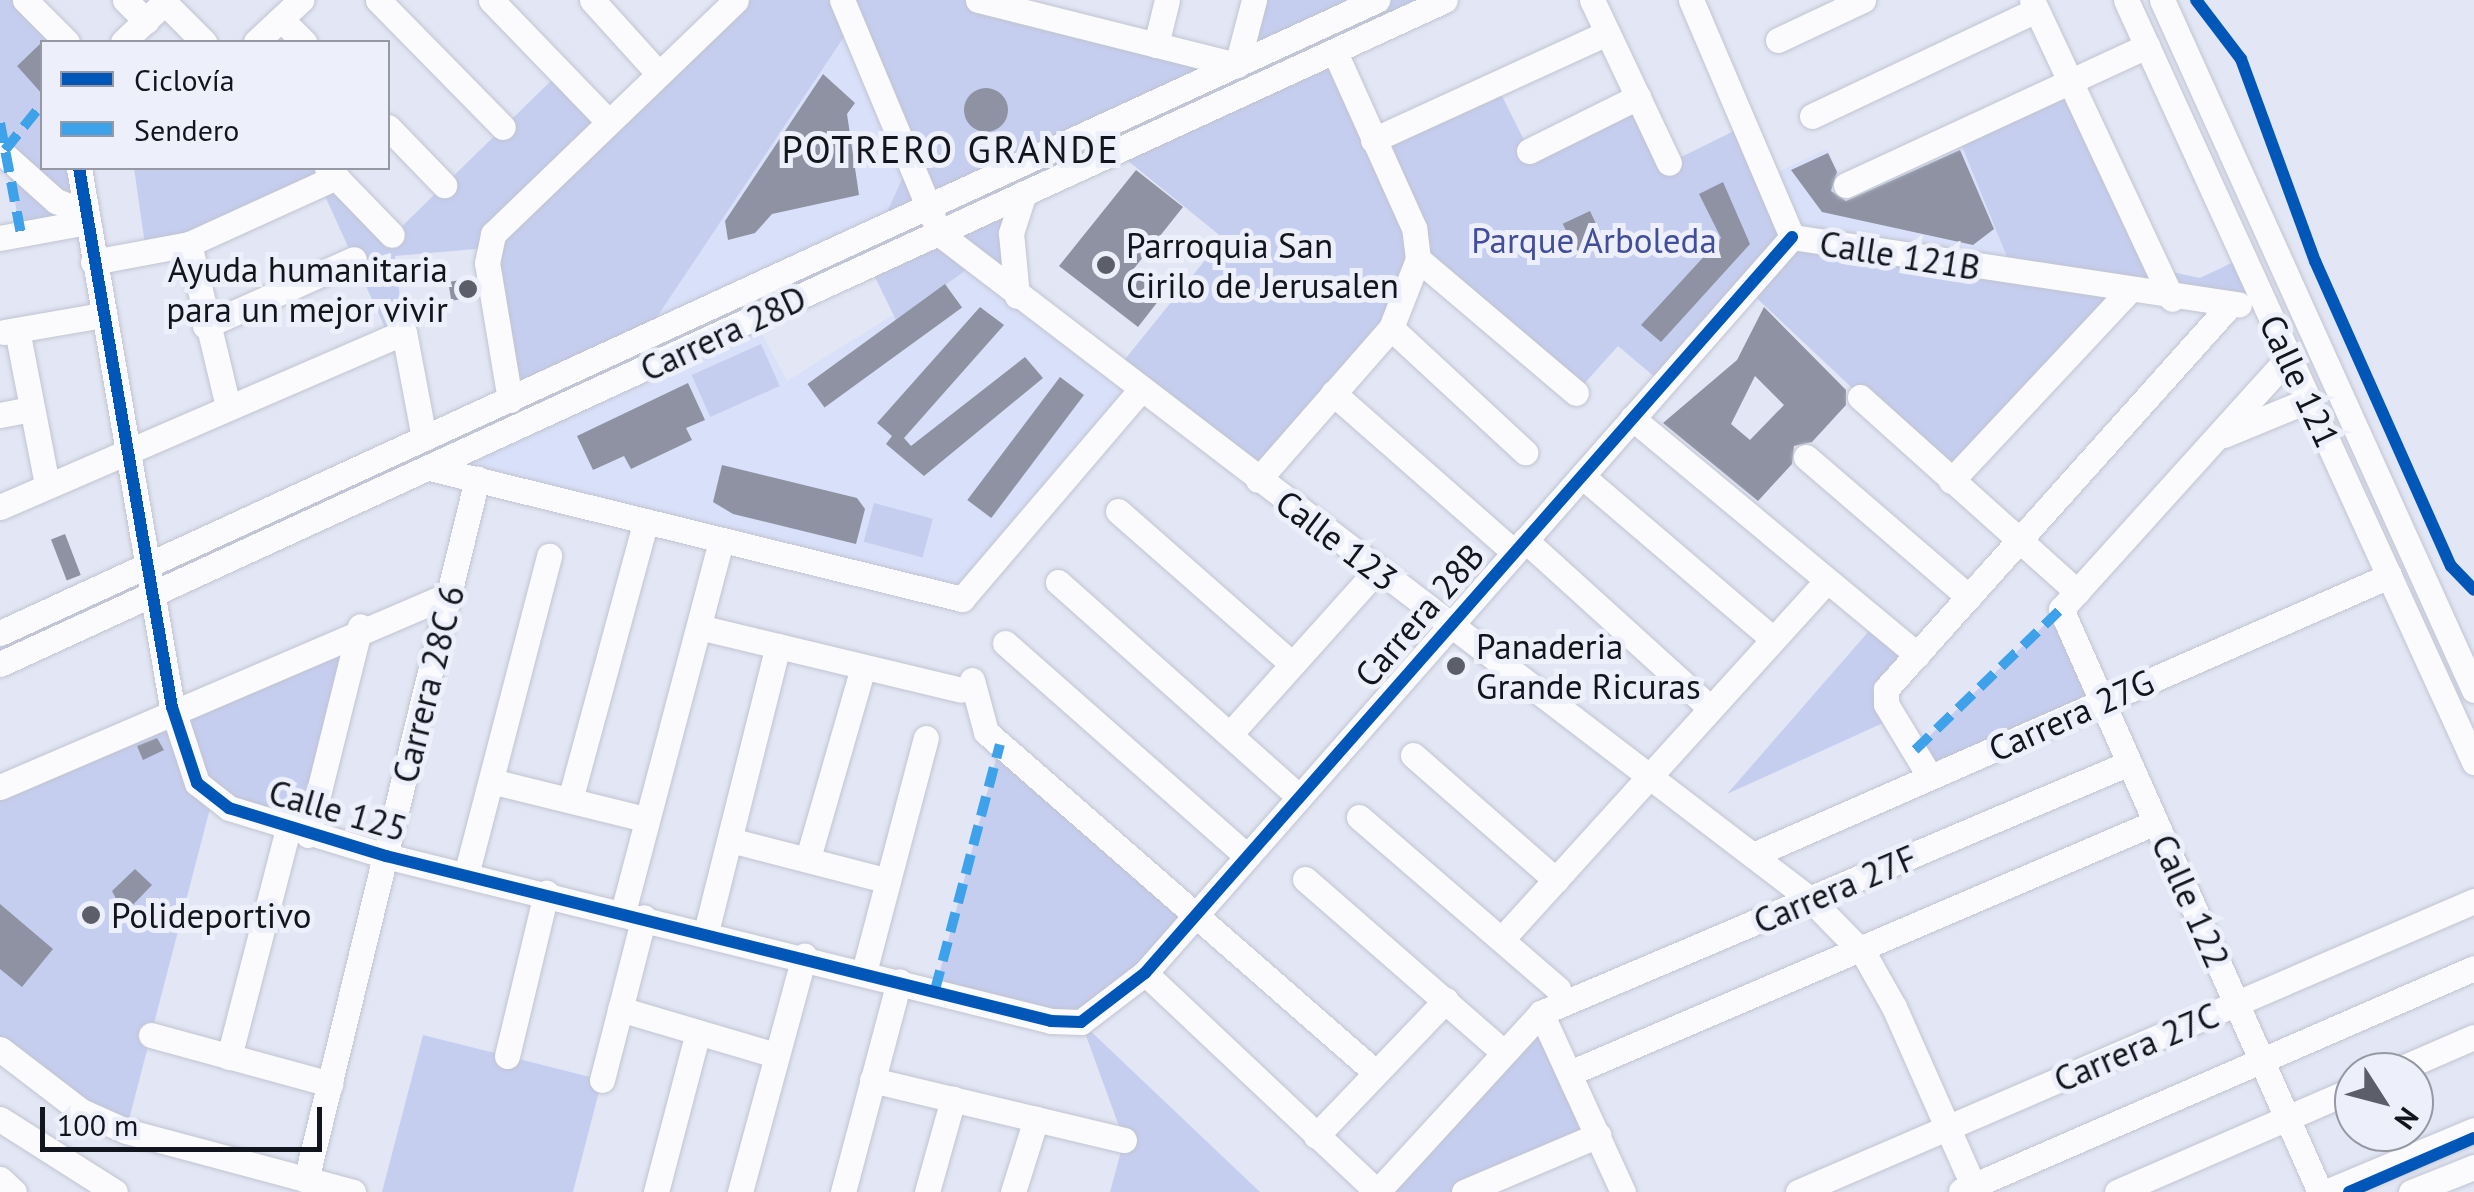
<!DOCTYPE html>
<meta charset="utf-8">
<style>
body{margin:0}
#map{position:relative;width:2474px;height:1192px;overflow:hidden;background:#e3e7f5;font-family:"PT Sans",sans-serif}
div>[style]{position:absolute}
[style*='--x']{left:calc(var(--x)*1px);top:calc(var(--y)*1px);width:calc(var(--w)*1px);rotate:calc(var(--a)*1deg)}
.built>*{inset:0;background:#d9e0f9}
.green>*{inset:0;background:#c6cef0;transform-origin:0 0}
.building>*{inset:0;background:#8e92a3;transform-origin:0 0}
.round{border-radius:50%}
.roads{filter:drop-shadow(0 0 2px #c1c4d0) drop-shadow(0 0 2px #c1c4d0)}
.minor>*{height:25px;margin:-12.5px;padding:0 12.5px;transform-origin:12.5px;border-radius:12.5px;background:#fbfbfe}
.quiet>*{height:10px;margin-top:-5px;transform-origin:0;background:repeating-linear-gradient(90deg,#3da2ea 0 20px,transparent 0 30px)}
.cycleway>*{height:12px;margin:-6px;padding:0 6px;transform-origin:6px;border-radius:6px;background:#0057b8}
.dots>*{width:28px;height:28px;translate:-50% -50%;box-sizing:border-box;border:5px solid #edf0fb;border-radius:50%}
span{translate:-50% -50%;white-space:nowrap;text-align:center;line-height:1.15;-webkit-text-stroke:10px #edf0fb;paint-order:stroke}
.park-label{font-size:35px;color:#424d9c}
.poi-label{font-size:35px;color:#13151e}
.left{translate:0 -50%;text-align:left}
.right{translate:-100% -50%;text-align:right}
.street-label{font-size:35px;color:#13151e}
.neighbourhood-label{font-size:38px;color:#13151e;letter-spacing:2.5px}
.legend{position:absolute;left:40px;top:40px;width:350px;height:130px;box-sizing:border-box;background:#edf0fb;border:2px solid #9698a3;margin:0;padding:12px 18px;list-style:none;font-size:30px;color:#13151e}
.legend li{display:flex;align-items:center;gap:20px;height:50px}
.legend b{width:50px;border:2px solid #9698a3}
.north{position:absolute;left:2334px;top:1052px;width:100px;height:100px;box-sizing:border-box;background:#edf0fb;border:2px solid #9698a3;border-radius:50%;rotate:126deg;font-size:28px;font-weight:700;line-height:40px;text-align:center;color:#13151e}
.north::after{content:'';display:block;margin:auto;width:35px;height:45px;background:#5c5e69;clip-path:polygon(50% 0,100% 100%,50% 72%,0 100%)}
.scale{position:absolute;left:40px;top:1107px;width:282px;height:45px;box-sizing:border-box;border:5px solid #13151e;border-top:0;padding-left:12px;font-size:30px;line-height:35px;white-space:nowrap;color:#13151e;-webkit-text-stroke:8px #edf0fb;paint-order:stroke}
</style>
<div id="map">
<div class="built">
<div style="clip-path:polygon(853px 24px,904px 174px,883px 220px,642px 340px)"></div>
<div style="clip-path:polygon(1957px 134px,2013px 273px,1792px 237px,1767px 177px,1827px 149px,1845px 184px)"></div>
<div style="clip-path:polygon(976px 263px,1138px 393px,962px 599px,430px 468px,754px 319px,787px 381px)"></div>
</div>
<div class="green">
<div style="clip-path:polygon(0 0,25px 0,67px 42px,42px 42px,17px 66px,42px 94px,42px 168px,79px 168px,86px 222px,21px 234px,0 123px)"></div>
<div style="clip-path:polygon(evenodd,736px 0,978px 0,1236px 65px,1254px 0,1445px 0,1335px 52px,1373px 140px,1496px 84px,1529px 150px,1638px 97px,1669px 163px,1744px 126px,1792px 237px,2013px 272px,1957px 134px,2069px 82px,2158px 269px,2200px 278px,2244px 257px,2264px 302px,2129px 291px,1951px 481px,1748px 290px,1663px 384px,1618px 346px,1576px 393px,1418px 260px,1410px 297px,1258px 480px,1113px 374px,1223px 238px,1117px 152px,1024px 193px,1011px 275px,976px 263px,896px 320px,870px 267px,0 664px,0 633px,510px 399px,488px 248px,395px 256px,404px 332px,390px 339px,320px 185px,146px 252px,134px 168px,327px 168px,393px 235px,560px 72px,608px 121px,736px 0,852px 25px,904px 175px,883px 220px,643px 338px,852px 25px)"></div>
<div style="left:761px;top:344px;width:46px;height:76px;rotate:66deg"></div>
<div style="left:874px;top:503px;width:61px;height:40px;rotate:15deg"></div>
<div style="clip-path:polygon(2061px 609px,2102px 702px,1930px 777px,1915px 750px)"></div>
<div style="clip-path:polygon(1875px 624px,1917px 655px,1893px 682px,1894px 718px,1727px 794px)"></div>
<div style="clip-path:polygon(360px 626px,308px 835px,213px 797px,126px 1131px,0 1049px,0 787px)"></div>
<div style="clip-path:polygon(1000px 744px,1199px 912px,1081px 1022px,1260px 1192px,1110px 1192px,1124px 1140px,1081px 1022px,935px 990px)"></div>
<div style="clip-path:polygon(1541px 1013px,1598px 1135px,1464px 1192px,1377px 1192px)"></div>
<div style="clip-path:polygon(423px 1035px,602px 1080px,573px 1192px,382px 1192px)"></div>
</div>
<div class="building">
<div style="clip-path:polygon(42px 42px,42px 94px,17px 66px)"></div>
<div style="clip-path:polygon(823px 74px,855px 103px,847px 114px,859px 195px,772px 214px,755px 233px,728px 240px,725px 221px)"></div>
<div class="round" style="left:964px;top:88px;width:44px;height:44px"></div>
<div style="clip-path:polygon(1960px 150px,1994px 229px,1973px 245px,1822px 212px,1791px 170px,1828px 153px,1837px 172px,1831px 191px,1846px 201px)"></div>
<div style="clip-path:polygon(1136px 170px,1183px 207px,1132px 271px,1163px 295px,1138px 327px,1059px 266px)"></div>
<div style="clip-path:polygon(1723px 182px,1750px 244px,1661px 342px,1641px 325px,1721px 238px,1699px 194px)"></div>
<div style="left:1590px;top:211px;width:31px;height:30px;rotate:65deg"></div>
<div style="left:473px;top:278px;width:19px;height:25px;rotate:81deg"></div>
<div style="left:945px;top:284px;width:29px;height:170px;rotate:54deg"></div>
<div style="clip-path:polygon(980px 307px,1004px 325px,904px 438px,911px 446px,1025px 357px,1043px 378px,924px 476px,886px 444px,892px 436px,877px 423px)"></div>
<div style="clip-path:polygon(evenodd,1764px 307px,1846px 390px,1846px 405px,1812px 442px,1794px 446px,1792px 464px,1758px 501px,1663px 423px,1737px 360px,1764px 307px,1755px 376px,1784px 405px,1750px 440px,1731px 424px,1755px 376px)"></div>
<div style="left:1060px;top:377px;width:30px;height:154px;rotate:37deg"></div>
<div style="clip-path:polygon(688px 383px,705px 420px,686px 428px,692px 440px,631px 469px,624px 456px,593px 470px,577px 436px)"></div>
<div style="clip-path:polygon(722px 465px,857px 498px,865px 509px,856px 544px,733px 514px,713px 502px)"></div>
<div style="left:65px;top:534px;width:44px;height:15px;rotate:69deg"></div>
<div style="clip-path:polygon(157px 738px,164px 750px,143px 760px,137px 746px)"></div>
<div style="clip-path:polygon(135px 869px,152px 885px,124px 914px,112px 891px)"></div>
<div style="clip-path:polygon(0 904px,53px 949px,22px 987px,0 969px)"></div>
</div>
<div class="roads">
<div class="minor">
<div style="--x:25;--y:0;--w:59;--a:45"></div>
<div style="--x:125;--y:0;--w:30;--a:45"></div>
<div style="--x:378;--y:0;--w:178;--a:45.5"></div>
<div style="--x:491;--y:0;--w:168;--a:46"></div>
<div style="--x:592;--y:0;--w:98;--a:47.9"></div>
<div style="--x:842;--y:0;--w:254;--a:67.3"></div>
<div style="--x:940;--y:234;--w:1096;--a:37.4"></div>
<div style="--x:1811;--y:900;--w:76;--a:45.5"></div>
<div style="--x:1864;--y:954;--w:61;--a:60.5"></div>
<div style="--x:1894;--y:1007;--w:202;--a:66.1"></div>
<div style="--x:978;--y:0;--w:267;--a:14.1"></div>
<div style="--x:1592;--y:0;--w:180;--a:64.7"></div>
<div style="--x:1691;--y:0;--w:258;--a:66.9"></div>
<div style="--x:2032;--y:0;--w:330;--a:64.9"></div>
<div style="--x:2126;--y:0;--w:838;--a:65.45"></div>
<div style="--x:2162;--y:0;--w:757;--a:65.67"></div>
<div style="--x:164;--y:2;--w:57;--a:45"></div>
<div style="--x:281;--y:19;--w:33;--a:45"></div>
<div style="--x:1778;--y:40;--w:94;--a:-25.2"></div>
<div style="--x:123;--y:42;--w:61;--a:-43.7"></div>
<div style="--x:256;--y:42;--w:62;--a:-43"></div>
<div style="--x:1156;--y:45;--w:46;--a:-76.3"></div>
<div style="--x:1237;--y:65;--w:67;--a:-75.3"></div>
<div style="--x:1812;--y:116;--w:248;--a:-25.3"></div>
<div style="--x:388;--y:127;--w:81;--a:46"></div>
<div style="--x:1373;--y:140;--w:257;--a:-24.6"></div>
<div style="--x:0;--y:151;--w:75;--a:41.8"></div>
<div style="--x:56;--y:201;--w:30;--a:21"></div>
<div style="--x:1529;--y:151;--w:122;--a:-26.4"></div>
<div style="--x:79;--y:168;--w:547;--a:80.21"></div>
<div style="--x:172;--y:707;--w:80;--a:71.8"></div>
<div style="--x:197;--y:783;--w:41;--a:38"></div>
<div style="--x:229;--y:808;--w:164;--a:17"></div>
<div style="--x:386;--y:856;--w:685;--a:13.93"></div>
<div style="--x:1051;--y:1021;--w:30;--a:2"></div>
<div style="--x:1081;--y:1022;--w:81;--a:-37.4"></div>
<div style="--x:1145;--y:973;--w:980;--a:-48.68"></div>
<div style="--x:327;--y:168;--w:93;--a:45.9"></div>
<div style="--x:1846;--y:185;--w:332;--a:-24.8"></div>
<div style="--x:1792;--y:237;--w:452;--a:8.6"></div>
<div style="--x:0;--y:238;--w:87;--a:-10.5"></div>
<div style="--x:189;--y:244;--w:167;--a:76.5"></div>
<div style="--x:1418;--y:259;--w:207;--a:40.3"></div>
<div style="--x:93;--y:262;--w:98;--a:-10.6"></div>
<div style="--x:189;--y:244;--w:162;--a:-24.5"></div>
<div style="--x:1017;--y:296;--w:63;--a:-95.4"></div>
<div style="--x:1011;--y:233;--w:42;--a:-72"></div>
<div style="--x:205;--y:326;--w:163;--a:-24.2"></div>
<div style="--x:1391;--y:328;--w:183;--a:42.8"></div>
<div style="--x:17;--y:330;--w:157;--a:79"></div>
<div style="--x:4;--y:332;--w:99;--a:-9.8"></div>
<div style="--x:2289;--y:357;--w:340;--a:132.1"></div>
<div style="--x:2061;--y:609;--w:638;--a:66.05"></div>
<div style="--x:1333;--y:393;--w:241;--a:41.3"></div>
<div style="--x:1860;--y:397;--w:292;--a:41.9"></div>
<div style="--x:510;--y:400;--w:139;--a:-99.5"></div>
<div style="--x:487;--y:263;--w:30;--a:-78"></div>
<div style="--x:493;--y:234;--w:337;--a:-43.9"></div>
<div style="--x:0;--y:415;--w:32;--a:-11"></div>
<div style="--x:1632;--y:418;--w:371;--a:39.7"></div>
<div style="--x:2224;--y:435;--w:92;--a:-22.4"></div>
<div style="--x:1806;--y:457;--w:215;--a:40.7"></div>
<div style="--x:430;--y:468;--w:548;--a:13.83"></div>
<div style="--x:962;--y:599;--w:271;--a:-49.5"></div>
<div style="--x:1582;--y:476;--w:251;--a:40.5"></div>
<div style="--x:1258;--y:480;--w:202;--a:-48.8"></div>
<div style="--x:1391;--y:328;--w:74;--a:-68.6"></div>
<div style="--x:1418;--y:259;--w:31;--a:-97"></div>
<div style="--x:1414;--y:228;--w:193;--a:-114.2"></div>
<div style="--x:1951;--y:481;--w:260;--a:-46.9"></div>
<div style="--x:0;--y:507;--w:440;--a:-23.4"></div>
<div style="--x:404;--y:332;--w:108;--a:79.3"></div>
<div style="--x:1118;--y:511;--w:232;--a:41.3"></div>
<div style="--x:1525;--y:540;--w:250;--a:42.2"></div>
<div style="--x:1058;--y:582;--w:323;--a:41.7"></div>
<div style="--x:699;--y:627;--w:269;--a:13.5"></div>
<div style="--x:0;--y:633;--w:1516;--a:-24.69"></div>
<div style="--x:1005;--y:643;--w:322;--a:41.4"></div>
<div style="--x:0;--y:664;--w:1590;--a:-24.68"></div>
<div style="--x:972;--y:680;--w:54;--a:74.9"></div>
<div style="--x:986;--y:732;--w:517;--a:41.15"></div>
<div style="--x:1230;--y:734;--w:222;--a:-48.1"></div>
<div style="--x:1413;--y:755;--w:190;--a:41.2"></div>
<div style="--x:1930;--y:777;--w:85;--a:-121.1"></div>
<div style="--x:1886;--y:704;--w:15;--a:-90"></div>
<div style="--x:1886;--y:689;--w:514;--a:-48.15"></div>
<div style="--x:491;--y:781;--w:159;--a:13.9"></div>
<div style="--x:0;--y:787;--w:488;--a:-23.2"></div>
<div style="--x:570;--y:800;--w:289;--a:-74.8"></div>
<div style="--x:1359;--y:817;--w:263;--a:40.8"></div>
<div style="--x:308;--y:835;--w:215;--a:-76"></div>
<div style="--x:730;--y:840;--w:163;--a:14.5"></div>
<div style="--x:1753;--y:855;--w:695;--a:-23.69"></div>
<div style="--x:808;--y:858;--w:199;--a:-73.9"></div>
<div style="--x:466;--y:875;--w:330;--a:-75.4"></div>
<div style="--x:1305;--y:879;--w:262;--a:41.1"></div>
<div style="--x:623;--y:912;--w:385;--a:-75.2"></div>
<div style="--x:706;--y:932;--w:295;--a:-75.9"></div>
<div style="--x:1502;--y:939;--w:482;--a:-47.8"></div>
<div style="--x:864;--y:972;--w:242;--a:-75.2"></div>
<div style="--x:1145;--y:973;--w:319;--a:43.3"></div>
<div style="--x:620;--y:1009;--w:162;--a:16.5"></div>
<div style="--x:1541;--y:1013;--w:197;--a:65.4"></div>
<div style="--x:151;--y:1035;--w:186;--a:15.3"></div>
<div style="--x:0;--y:1049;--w:102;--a:37.4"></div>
<div style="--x:81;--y:1111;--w:49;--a:24"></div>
<div style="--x:126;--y:1131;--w:235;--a:15"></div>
<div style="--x:507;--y:1056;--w:168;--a:-76.5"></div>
<div style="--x:229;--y:1057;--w:236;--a:-75.5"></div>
<div style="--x:2393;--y:1072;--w:88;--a:-23.4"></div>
<div style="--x:1570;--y:1073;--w:637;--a:-23.19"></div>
<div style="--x:602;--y:1080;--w:168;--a:-75.6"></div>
<div style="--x:872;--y:1080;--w:259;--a:13.4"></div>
<div style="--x:0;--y:1119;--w:136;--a:32.4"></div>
<div style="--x:1316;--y:1136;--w:188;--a:-46.3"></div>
<div style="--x:0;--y:1179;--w:19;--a:43"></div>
<div style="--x:306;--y:1180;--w:722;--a:-76.29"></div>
<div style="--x:1961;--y:1191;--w:559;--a:-23.49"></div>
<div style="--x:656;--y:1192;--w:165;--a:-75.3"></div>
<div style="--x:740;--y:1192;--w:245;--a:-74.8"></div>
<div style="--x:843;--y:1192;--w:218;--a:-75.1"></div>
<div style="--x:927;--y:1192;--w:97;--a:-74.4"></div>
<div style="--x:1013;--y:1192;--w:77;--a:-72.5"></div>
<div style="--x:1377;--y:1192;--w:243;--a:-47.5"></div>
<div style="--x:1541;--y:1013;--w:639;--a:-23.03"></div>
<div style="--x:1464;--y:1192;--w:146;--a:-23"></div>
<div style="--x:1798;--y:1192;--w:736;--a:-23.29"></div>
<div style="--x:2117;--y:1192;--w:258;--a:-23.5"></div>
<div style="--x:2326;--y:1192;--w:160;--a:-22.7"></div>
<div style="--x:2411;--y:1192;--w:68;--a:-21.6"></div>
</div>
</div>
<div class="quiet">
<div style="--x:0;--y:123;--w:113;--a:79.3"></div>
<div style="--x:5;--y:150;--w:59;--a:-51.2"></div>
<div style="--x:1915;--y:750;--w:203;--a:-44"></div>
<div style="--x:935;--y:990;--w:254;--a:-75.2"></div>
</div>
<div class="cycleway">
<div style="--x:2196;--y:0;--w:74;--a:52.7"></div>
<div style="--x:2241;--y:59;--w:215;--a:69.9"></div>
<div style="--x:2315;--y:261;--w:334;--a:66"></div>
<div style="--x:2451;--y:566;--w:33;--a:46"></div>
<div style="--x:79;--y:168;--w:547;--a:80.21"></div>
<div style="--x:172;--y:707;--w:80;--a:71.8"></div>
<div style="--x:197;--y:783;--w:41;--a:38"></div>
<div style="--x:229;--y:808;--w:164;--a:17"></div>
<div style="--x:386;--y:856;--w:685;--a:13.93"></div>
<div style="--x:1051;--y:1021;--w:30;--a:2"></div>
<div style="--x:1081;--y:1022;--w:81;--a:-37.4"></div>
<div style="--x:1145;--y:973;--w:980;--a:-48.68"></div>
<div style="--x:2349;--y:1192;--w:136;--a:-23.4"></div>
</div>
<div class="dots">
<div style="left:1106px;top:265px;background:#5c5e69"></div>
<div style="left:468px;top:289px;background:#5c5e69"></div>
<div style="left:1456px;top:666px;background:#5c5e69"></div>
<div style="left:91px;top:915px;background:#5c5e69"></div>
</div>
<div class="park-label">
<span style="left:1594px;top:240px">Parque Arboleda</span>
</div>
<div class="poi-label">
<span class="left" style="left:1126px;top:265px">Parroquia San<br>Cirilo de Jerusalen</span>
<span class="right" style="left:448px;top:289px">Ayuda humanitaria<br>para un mejor vivir</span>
<span class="left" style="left:1476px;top:666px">Panaderia<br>Grande Ricuras</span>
<span class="left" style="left:111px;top:915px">Polideportivo</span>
</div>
<div class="street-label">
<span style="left:1900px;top:255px;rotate:9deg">Calle 121B</span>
<span style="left:723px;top:333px;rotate:-25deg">Carrera 28D</span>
<span style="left:2300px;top:381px;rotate:65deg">Calle 121</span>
<span style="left:1337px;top:540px;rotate:37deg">Calle 123</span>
<span style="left:1419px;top:615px;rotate:-49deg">Carrera 28B</span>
<span style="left:428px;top:684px;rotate:-76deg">Carrera 28C 6</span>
<span style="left:2071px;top:715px;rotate:-24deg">Carrera 27G</span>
<span style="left:338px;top:810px;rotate:16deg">Calle 125</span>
<span style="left:1835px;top:889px;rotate:-23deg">Carrera 27F</span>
<span style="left:2191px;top:901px;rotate:66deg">Calle 122</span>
<span style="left:2136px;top:1047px;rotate:-23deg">Carrera 27C</span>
</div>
<div class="neighbourhood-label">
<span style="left:951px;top:149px">POTRERO GRANDE</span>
</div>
<ul class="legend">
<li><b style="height:12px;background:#0057b8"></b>Ciclovía</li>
<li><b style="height:12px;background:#3da2ea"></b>Sendero</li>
</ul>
<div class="north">N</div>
<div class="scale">100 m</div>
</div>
